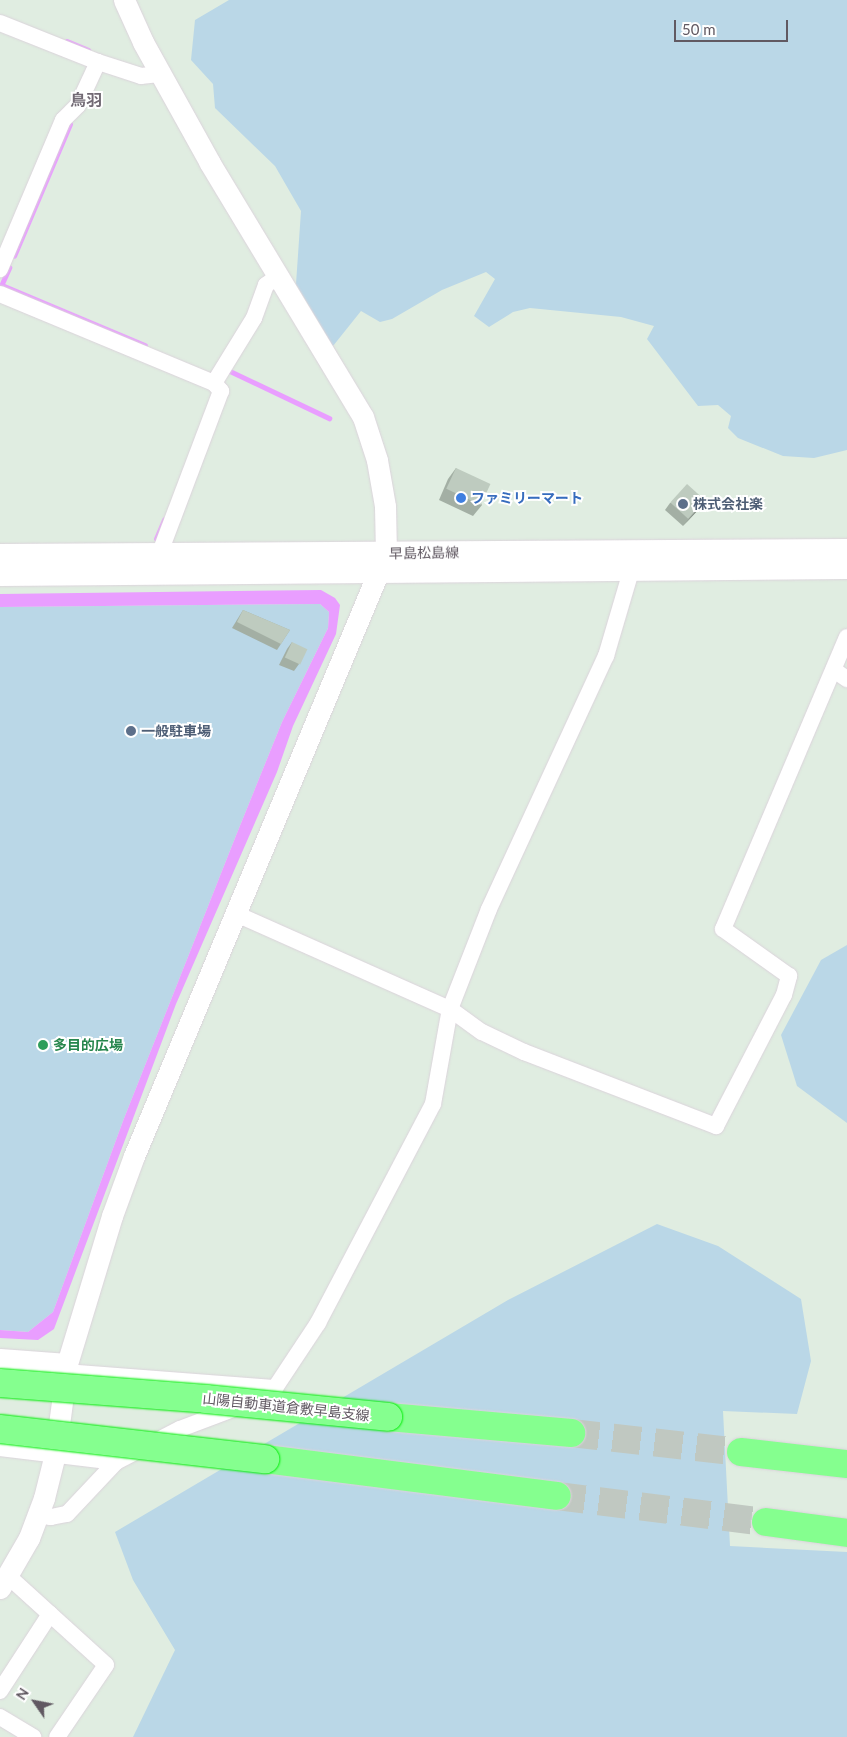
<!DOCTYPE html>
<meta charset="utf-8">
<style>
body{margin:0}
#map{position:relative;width:847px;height:1737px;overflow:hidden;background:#e0ede1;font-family:Lato,"Noto Sans JP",sans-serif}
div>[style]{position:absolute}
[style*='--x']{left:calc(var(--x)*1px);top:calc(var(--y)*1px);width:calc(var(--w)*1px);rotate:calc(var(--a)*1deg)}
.green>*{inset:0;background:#bad7e7}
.water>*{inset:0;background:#e99eff}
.stream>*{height:4.5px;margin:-2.25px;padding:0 2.25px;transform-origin:2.25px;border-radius:2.25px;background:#e99eff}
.motorway-tunnel>*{height:28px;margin-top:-14px;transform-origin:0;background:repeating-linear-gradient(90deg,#c0c8c1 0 28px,transparent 0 42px)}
.roads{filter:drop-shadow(0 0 1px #dbd3db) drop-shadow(0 0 1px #dbd3db)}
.minor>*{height:16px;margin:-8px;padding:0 8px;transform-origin:8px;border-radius:8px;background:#fff}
.tertiary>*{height:21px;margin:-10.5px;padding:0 10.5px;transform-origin:10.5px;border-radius:10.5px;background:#fff}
.secondary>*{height:24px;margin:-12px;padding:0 12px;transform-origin:12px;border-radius:12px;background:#fff}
.motorway>*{height:28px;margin:-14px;padding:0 14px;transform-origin:14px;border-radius:14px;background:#85ff8f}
.bridges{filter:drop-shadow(0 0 1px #00ed07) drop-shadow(0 0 1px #00ed07)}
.motorway-bridge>*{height:28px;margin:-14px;padding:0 14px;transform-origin:14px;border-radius:14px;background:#85ff8f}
.wall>*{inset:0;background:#a3afa4}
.shaded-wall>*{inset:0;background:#858e86}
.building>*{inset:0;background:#becbbf;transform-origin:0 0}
.dots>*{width:14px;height:14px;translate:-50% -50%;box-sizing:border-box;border:2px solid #fff;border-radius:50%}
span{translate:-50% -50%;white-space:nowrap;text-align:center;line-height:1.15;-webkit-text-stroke:4px #fff;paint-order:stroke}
.shop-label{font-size:14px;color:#366cbe;font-weight:700}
.left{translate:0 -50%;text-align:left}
.service-label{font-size:14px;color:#4e5e75;font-weight:700}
.street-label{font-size:14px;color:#615962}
.leisure-label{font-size:14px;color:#27864d;font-weight:700}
.quarter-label{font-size:16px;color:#726a74;font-weight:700}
.north{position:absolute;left:10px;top:1677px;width:50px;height:50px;-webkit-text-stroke:4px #fff;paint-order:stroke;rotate:303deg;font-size:14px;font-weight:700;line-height:20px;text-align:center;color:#615962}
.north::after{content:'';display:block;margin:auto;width:18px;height:22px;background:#615962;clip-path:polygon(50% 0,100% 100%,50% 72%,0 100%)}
.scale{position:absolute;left:674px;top:20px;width:114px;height:22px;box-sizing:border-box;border:2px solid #615962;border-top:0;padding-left:6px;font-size:15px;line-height:18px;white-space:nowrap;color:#615962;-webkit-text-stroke:4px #fff;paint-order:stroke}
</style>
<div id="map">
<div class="green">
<div style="clip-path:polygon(229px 0,847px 0,847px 450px,814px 458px,783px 456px,738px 438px,728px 428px,731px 416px,718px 405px,698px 406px,647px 339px,654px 326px,621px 317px,530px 308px,513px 312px,489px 327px,474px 316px,495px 279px,486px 272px,442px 290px,392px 319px,380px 322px,361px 311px,333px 346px,296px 284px,301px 211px,275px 166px,215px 108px,213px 84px,191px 60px,195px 20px)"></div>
<div style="clip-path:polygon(320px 604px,329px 612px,328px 628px,282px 722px,235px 838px,123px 1121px,53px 1312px,28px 1332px,0 1330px,0 607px)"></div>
<div style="clip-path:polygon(847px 945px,847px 1123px,797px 1086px,781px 1035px,821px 960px)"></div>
<div style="clip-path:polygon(657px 1224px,718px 1246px,801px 1299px,811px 1361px,797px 1414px,723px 1411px,730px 1546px,847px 1552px,847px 1737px,133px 1737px,175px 1650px,133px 1580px,115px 1532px,508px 1300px)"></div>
</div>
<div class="water">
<div style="clip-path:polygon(321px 590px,335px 598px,340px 605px,336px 634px,293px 726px,277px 772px,176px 1004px,54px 1329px,38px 1340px,0 1338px,0 1330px,28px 1332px,53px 1312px,123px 1121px,235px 838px,282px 722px,328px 628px,329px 612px,320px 604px,0 607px,0 594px)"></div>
</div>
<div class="stream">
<div style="--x:67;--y:41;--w:23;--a:23"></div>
<div style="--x:14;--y:256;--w:143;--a:-67"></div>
<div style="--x:2;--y:285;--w:155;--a:22.8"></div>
<div style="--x:1;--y:286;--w:20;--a:-66"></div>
<div style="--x:230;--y:371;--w:110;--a:25.4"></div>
<div style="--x:156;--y:539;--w:21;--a:-67"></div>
</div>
<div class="motorway-tunnel">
<div style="--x:571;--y:1433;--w:171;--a:6.4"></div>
<div style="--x:557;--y:1496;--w:211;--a:7.1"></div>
</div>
<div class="roads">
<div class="minor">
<div style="--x:0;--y:23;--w:105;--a:21.7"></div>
<div style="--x:98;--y:62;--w:47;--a:114.9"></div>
<div style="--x:78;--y:105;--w:21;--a:135"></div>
<div style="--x:63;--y:120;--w:162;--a:112.9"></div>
<div style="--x:98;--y:62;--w:45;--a:18"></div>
<div style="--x:141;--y:76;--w:20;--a:-6"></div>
<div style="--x:0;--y:294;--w:232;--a:22.6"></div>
<div style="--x:214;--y:383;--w:11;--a:49"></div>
<div style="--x:221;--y:391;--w:175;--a:110.7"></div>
<div style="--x:214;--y:383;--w:76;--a:-58.4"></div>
<div style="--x:254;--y:318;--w:35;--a:-70"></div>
<div style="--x:266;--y:285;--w:14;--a:-36"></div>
<div style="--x:834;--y:670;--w:16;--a:35"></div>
<div style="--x:234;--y:913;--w:236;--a:24"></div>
<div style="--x:450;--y:1009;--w:39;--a:36"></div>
<div style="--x:482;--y:1032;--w:47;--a:25.5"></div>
<div style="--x:524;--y:1052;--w:206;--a:21.1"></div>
<div style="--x:716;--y:1126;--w:148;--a:-62.6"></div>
<div style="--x:784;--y:995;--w:20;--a:-75"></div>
<div style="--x:789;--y:976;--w:81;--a:-144.5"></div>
<div style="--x:723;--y:929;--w:317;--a:-67"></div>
<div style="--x:66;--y:1372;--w:210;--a:4.4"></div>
<div style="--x:0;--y:1448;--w:117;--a:6.9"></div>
<div style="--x:116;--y:1462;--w:72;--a:-27.3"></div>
<div style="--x:180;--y:1429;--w:88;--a:-20.7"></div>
<div style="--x:262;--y:1398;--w:16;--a:-38"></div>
<div style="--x:275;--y:1388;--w:78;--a:-56.5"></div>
<div style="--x:318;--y:1323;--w:247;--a:-62.3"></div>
<div style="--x:433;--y:1104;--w:97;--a:-79.9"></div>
<div style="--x:450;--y:1009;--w:107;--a:-68.7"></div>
<div style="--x:489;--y:909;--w:279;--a:-65.2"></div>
<div style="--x:606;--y:656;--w:89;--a:-73.6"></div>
<div style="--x:38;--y:1515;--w:13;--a:9"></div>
<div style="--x:51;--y:1517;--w:16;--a:-11"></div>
<div style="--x:67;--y:1514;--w:71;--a:-46.7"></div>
<div style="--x:8;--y:1576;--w:132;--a:42.2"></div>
<div style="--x:106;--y:1665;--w:87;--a:124.2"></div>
<div style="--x:0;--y:1691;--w:92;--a:-57"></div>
<div style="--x:0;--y:1717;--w:39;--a:31"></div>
</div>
<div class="tertiary">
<div style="--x:0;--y:1359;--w:67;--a:4.3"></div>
<div style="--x:67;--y:1364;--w:155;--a:-73.1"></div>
<div style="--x:112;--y:1216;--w:64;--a:-69.9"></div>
<div style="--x:134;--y:1156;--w:653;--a:-67.29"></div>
<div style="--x:386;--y:554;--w:48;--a:-91.2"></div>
<div style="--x:385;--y:506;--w:47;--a:-99.9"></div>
<div style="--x:377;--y:460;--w:45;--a:-108"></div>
<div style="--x:363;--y:417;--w:297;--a:-121.1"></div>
<div style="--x:210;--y:163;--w:138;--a:-119"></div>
<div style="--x:143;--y:42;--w:46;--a:-114.3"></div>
<div style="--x:0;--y:1588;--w:58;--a:-59.9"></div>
<div style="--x:29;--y:1538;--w:43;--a:-69.4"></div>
<div style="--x:44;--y:1498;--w:45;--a:-76"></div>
<div style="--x:55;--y:1454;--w:82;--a:-82.3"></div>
</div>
<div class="secondary">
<div style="--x:0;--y:556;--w:847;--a:-0.34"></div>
<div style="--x:0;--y:574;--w:847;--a:-0.47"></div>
</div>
<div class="motorway">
<div style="--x:388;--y:1417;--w:184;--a:5"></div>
<div style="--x:741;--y:1452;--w:107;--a:6.5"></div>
<div style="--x:265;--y:1459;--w:294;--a:7.2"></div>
<div style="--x:766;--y:1522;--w:82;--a:7.7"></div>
</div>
</div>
<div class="bridges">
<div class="motorway-bridge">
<div style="--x:0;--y:1383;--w:207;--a:4.4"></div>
<div style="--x:206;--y:1399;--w:183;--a:5.6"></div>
<div style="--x:0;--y:1429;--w:267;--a:6.5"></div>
</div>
</div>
<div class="wall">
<div style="clip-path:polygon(456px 468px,482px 505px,473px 516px,439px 500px,448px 479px)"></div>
<div style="clip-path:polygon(705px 500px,700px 508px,683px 526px,665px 510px,670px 503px)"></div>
<div style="clip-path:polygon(243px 610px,290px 630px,277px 650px,232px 628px)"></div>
<div style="clip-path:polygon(292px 642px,299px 664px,294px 671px,279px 665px,287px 649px)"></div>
</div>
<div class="shaded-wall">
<div style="clip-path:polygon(705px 500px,700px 508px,683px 526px,689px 519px)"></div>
</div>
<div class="building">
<div style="left:456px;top:468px;width:38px;height:23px;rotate:25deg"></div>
<div style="left:687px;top:484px;width:24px;height:25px;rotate:42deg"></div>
<div style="clip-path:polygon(243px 610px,290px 630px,281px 644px,237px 622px)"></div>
<div style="left:292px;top:642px;width:17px;height:17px;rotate:25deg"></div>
</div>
<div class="dots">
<div style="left:461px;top:498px;background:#3f7fe0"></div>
<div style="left:683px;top:504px;background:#5c6f8a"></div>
<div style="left:131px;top:731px;background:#5c6f8a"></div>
<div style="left:43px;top:1045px;background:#2e9e5b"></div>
</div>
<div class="shop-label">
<span class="left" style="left:471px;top:498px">ファミリーマート</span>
</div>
<div class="service-label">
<span class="left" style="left:693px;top:504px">株式会社楽</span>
<span class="left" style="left:141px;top:731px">一般駐車場</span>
</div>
<div class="street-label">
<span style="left:424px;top:553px;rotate:-1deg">早島松島線</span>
<span style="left:286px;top:1407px;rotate:6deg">山陽自動車道倉敷早島支線</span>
</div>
<div class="leisure-label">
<span class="left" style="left:53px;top:1045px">多目的広場</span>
</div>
<div class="quarter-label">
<span style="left:86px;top:100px">鳥羽</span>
</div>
<div class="north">N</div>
<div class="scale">50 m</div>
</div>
